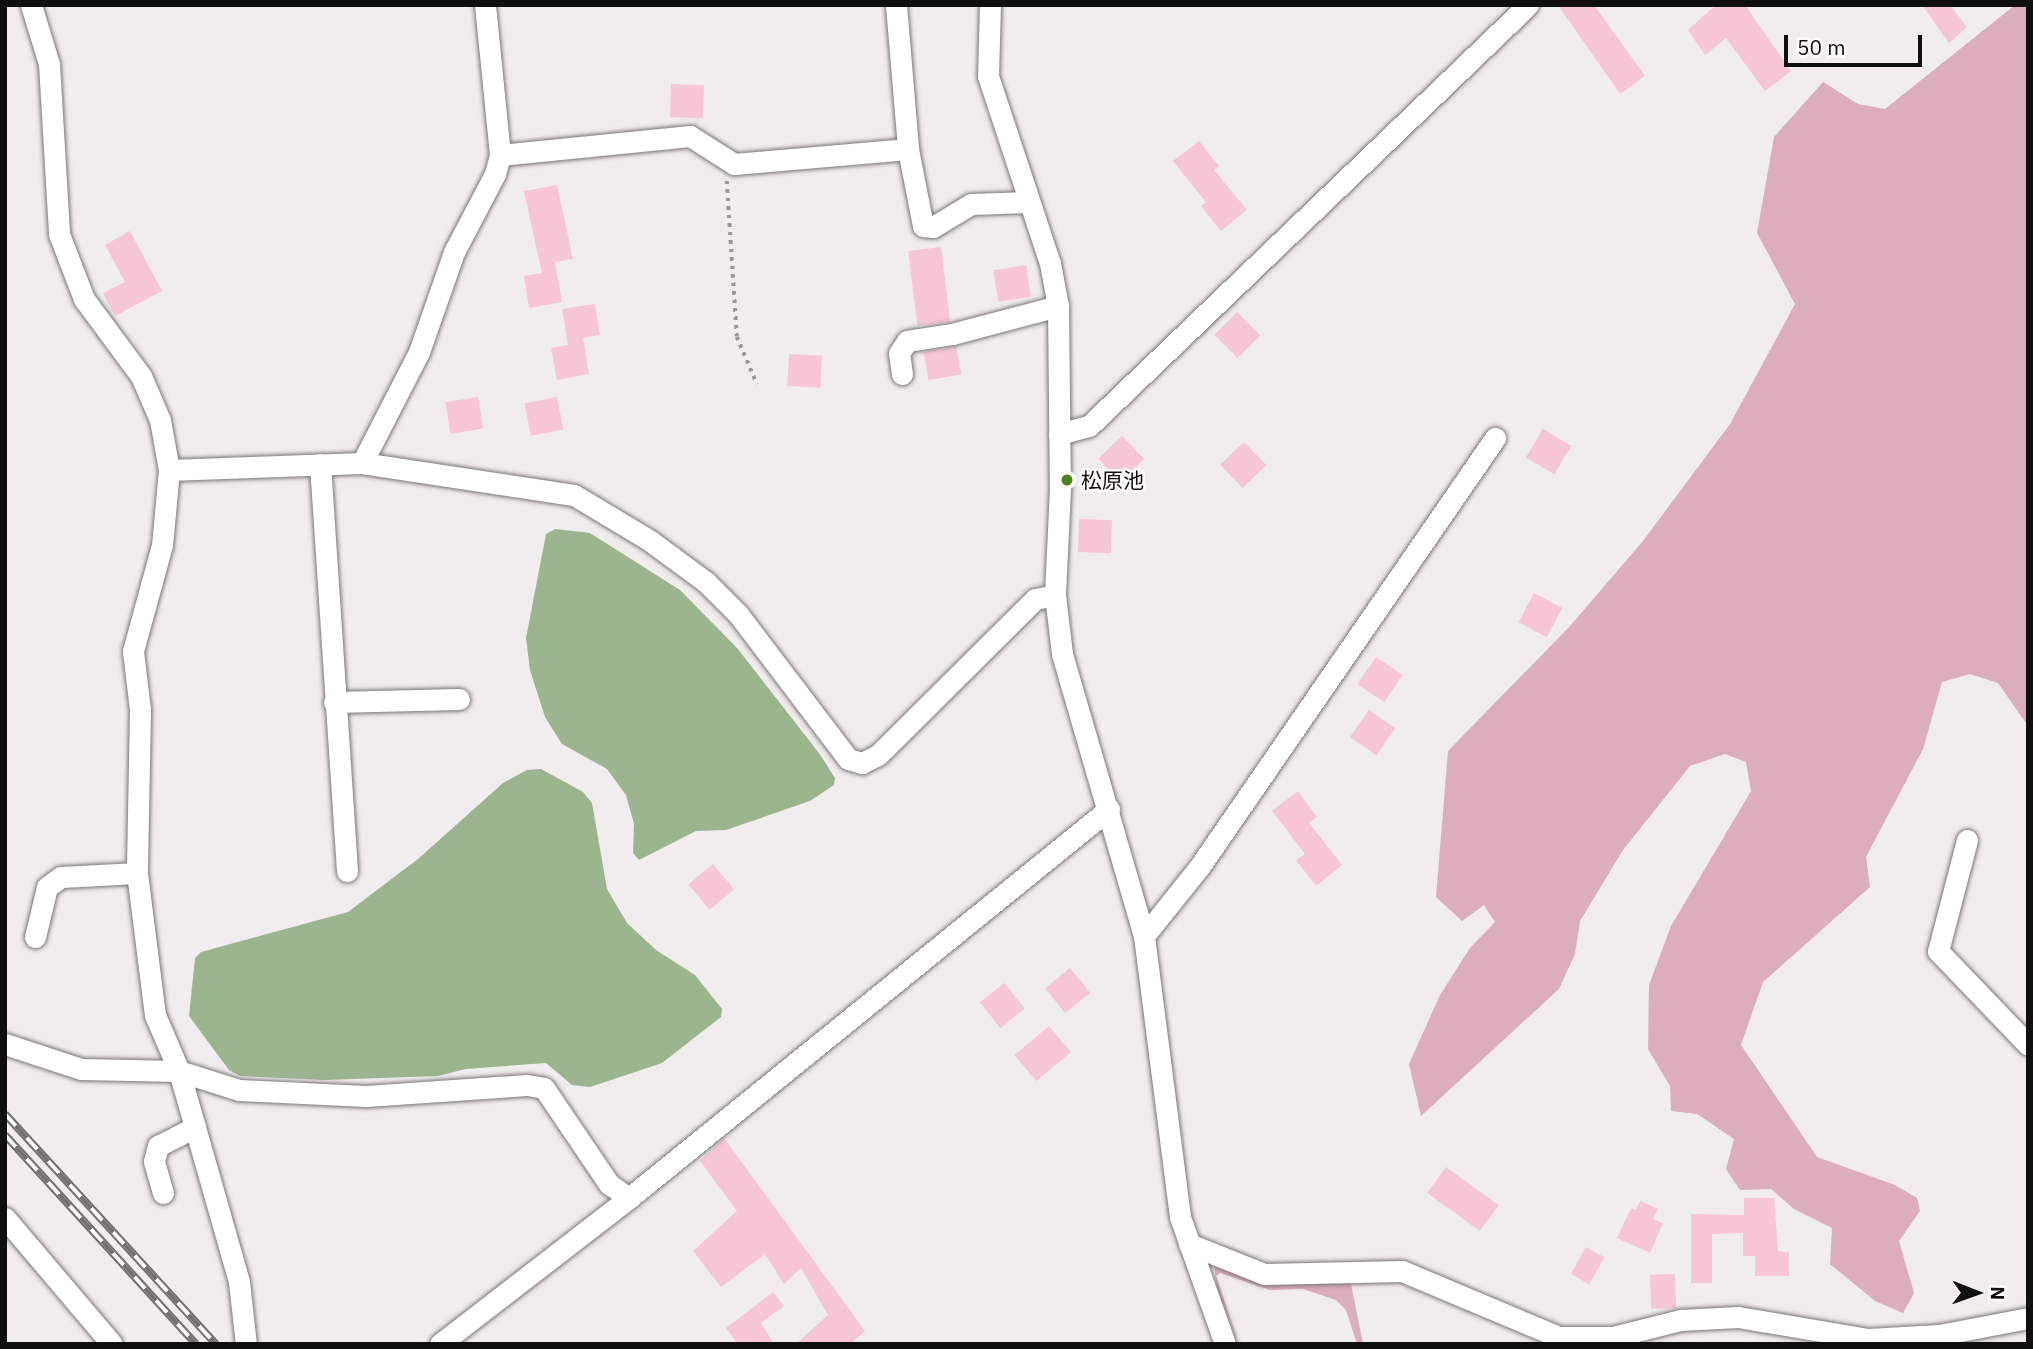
<!DOCTYPE html>
<meta charset="utf-8">
<style>
body{margin:0}
#map{position:relative;width:2033px;height:1349px;overflow:hidden;background:#f1ecee;font-family:"IBM Plex Sans","Noto Sans JP",sans-serif}
div>[style]{position:absolute}
[style*='--x']{left:calc(var(--x)*1px);top:calc(var(--y)*1px);width:calc(var(--w)*1px);rotate:calc(var(--a)*1deg)}
.green>*{inset:0;background:#dbadbd}
.water>*{inset:0;background:#9db58f}
.building>*{inset:0;background:#f7c6d7;transform-origin:0 0}
.path>*{height:3.5px;margin-top:-1.75px;transform-origin:0;background:repeating-linear-gradient(90deg,#9a9798 0 3.5px,transparent 0 8.5px)}
.roads{filter:drop-shadow(0 0 2px #7b7778) drop-shadow(0 0 2px #7b7778)}
.minor>*{height:21px;margin:-10.5px;padding:0 10.5px;transform-origin:10.5px;border-radius:10.5px;background:#fff}
.rail>*{height:8px;margin-top:-4px;transform-origin:0;background:repeating-linear-gradient(90deg,#fefafb 0 16px,#727070 0 32px);box-sizing:border-box;border-block:2px solid #727070}
.dots>*{width:19px;height:19px;translate:-50% -50%;box-sizing:border-box;border:4px solid #fefafb;border-radius:50%}
span{translate:-50% -50%;white-space:nowrap;text-align:center;line-height:1.15;-webkit-text-stroke:5px #fefafb;paint-order:stroke}
.poi-label{font-size:21px;color:#100f0f}
.left{translate:0 -50%;text-align:left}
.frame{position:absolute;inset:0;border:7px solid #100f0f;pointer-events:none}
.north{position:absolute;left:1942px;top:1258px;width:70px;height:70px;-webkit-text-stroke:5px #fefafb;paint-order:stroke;rotate:91deg;font-size:19px;font-weight:700;line-height:28px;text-align:center;color:#100f0f}
.north::after{content:'';display:block;margin:auto;width:24px;height:32px;background:#100f0f;clip-path:polygon(50% 0,100% 100%,50% 72%,0 100%)}
.scale{position:absolute;left:1784px;top:35px;width:138px;height:32px;box-sizing:border-box;border:4px solid #100f0f;border-top:0;padding-left:9px;font-size:21px;line-height:24px;white-space:nowrap;color:#100f0f;-webkit-text-stroke:5px #fefafb;paint-order:stroke}
</style>
<div id="map">
<div class="green">
<div style="clip-path:polygon(2015px 5px,2028px 5px,2028px 726px,1998px 683px,1970px 674px,1942px 682px,1923px 749px,1866px 857px,1870px 887px,1763px 982px,1741px 1045px,1817px 1157px,1895px 1185px,1917px 1198px,1920px 1211px,1899px 1241px,1914px 1293px,1903px 1313px,1875px 1301px,1830px 1264px,1832px 1228px,1794px 1209px,1771px 1189px,1740px 1190px,1726px 1169px,1734px 1139px,1697px 1114px,1671px 1111px,1670px 1086px,1648px 1049px,1649px 985px,1671px 926px,1751px 791px,1746px 762px,1725px 754px,1690px 766px,1623px 850px,1580px 921px,1575px 954px,1559px 989px,1421px 1116px,1409px 1064px,1440px 995px,1470px 948px,1495px 922px,1484px 905px,1462px 921px,1436px 897px,1448px 751px,1570px 626px,1643px 541px,1730px 424px,1795px 304px,1757px 233px,1774px 137px,1823px 82px,1858px 104px,1885px 109px)"></div>
<div style="clip-path:polygon(1214px 1263px,1280px 1285px,1350px 1279px,1363px 1344px,1357px 1344px,1346px 1310px,1336px 1300px,1303px 1289px,1270px 1290px,1220px 1273px,1216px 1276px,1239px 1344px,1217px 1288px)"></div>
</div>
<div class="water">
<div style="clip-path:polygon(555px 529px,590px 533px,680px 590px,737px 648px,819px 753px,835px 778px,834px 785px,810px 801px,726px 830px,696px 831px,639px 860px,633px 853px,634px 824px,626px 795px,607px 769px,562px 744px,545px 717px,530px 670px,526px 638px,546px 534px)"></div>
<div style="clip-path:polygon(541px 769px,583px 792px,592px 803px,607px 889px,627px 923px,656px 950px,695px 975px,722px 1009px,721px 1017px,662px 1063px,590px 1087px,572px 1085px,546px 1063px,466px 1069px,438px 1076px,325px 1080px,240px 1076px,229px 1070px,189px 1016px,195px 958px,201px 952px,348px 912px,418px 859px,503px 783px,527px 770px)"></div>
</div>
<div class="building">
<div style="clip-path:polygon(1558px 5px,1594px 5px,1645px 76px,1620px 94px)"></div>
<div style="clip-path:polygon(1716px 5px,1745px 5px,1791px 71px,1765px 91px,1726px 38px,1705px 55px,1688px 30px)"></div>
<div style="clip-path:polygon(1922px 5px,1950px 5px,1967px 27px,1949px 43px)"></div>
<div style="left:671px;top:84px;width:33px;height:33px;rotate:2deg"></div>
<div style="clip-path:polygon(1199px 141px,1219px 166px,1214px 170px,1247px 210px,1221px 231px,1201px 206px,1206px 202px,1173px 161px)"></div>
<div style="clip-path:polygon(557px 185px,573px 259px,555px 262px,562px 302px,529px 308px,524px 276px,542px 273px,524px 191px)"></div>
<div style="clip-path:polygon(130px 231px,162px 291px,115px 316px,103px 293px,125px 282px,105px 245px)"></div>
<div style="left:941px;top:247px;width:75px;height:33px;rotate:83deg"></div>
<div style="left:1026px;top:265px;width:32px;height:33px;rotate:81deg"></div>
<div style="clip-path:polygon(595px 304px,600px 335px,583px 338px,589px 374px,557px 380px,551px 348px,568px 345px,562px 309px)"></div>
<div style="left:1237px;top:312px;width:33px;height:32px;rotate:45deg"></div>
<div style="left:956px;top:346px;width:29px;height:33px;rotate:80deg"></div>
<div style="left:789px;top:354px;width:33px;height:32px;rotate:3deg"></div>
<div style="left:478px;top:397px;width:32px;height:33px;rotate:81deg"></div>
<div style="left:557px;top:397px;width:33px;height:33px;rotate:79deg"></div>
<div style="left:1543px;top:429px;width:33px;height:33px;rotate:31deg"></div>
<div style="left:1122px;top:436px;width:32px;height:33px;rotate:46deg"></div>
<div style="left:1244px;top:442px;width:32px;height:33px;rotate:46deg"></div>
<div style="left:1079px;top:519px;width:33px;height:33px;rotate:2deg"></div>
<div style="left:1534px;top:593px;width:32px;height:33px;rotate:28deg"></div>
<div style="left:1376px;top:657px;width:32px;height:33px;rotate:34deg"></div>
<div style="left:1369px;top:710px;width:32px;height:33px;rotate:35deg"></div>
<div style="clip-path:polygon(1298px 791px,1317px 817px,1309px 823px,1342px 865px,1316px 886px,1296px 860px,1305px 854px,1272px 811px)"></div>
<div style="left:713px;top:864px;width:33px;height:32px;rotate:50deg"></div>
<div style="left:1070px;top:968px;width:32px;height:32px;rotate:51deg"></div>
<div style="left:1004px;top:983px;width:33px;height:31px;rotate:51deg"></div>
<div style="left:1049px;top:1026px;width:34px;height:45px;rotate:50deg"></div>
<div style="clip-path:polygon(724px 1138px,865px 1331px,850px 1344px,796px 1344px,828px 1315px,801px 1268px,784px 1284px,765px 1254px,721px 1287px,693px 1251px,737px 1211px,700px 1161px)"></div>
<div style="left:1446px;top:1167px;width:65px;height:32px;rotate:36deg"></div>
<div style="clip-path:polygon(1744px 1198px,1774px 1198px,1778px 1251px,1789px 1252px,1789px 1276px,1755px 1276px,1755px 1256px,1743px 1256px,1743px 1233px,1712px 1234px,1712px 1283px,1691px 1283px,1691px 1214px,1744px 1215px)"></div>
<div style="clip-path:polygon(1640px 1201px,1658px 1209px,1653px 1219px,1663px 1223px,1650px 1253px,1617px 1238px,1631px 1208px,1636px 1210px)"></div>
<div style="left:1586px;top:1247px;width:21px;height:31px;rotate:29deg"></div>
<div style="left:1675px;top:1274px;width:34px;height:25px;rotate:88deg"></div>
<div style="clip-path:polygon(773px 1292px,784px 1306px,761px 1323px,774px 1344px,738px 1344px,726px 1328px)"></div>
</div>
<div class="path">
<div style="--x:727;--y:181;--w:156;--a:86.3"></div>
<div style="--x:737;--y:337;--w:51;--a:66.9"></div>
</div>
<div class="roads">
<div class="minor">
<div style="--x:31;--y:5;--w:62;--a:73"></div>
<div style="--x:49;--y:64;--w:170;--a:86.6"></div>
<div style="--x:59;--y:234;--w:70;--a:69"></div>
<div style="--x:84;--y:299;--w:96;--a:53.5"></div>
<div style="--x:141;--y:376;--w:48;--a:66.6"></div>
<div style="--x:160;--y:420;--w:51;--a:79.8"></div>
<div style="--x:169;--y:470;--w:75;--a:95.3"></div>
<div style="--x:162;--y:545;--w:110;--a:105.3"></div>
<div style="--x:133;--y:651;--w:59;--a:83.2"></div>
<div style="--x:140;--y:710;--w:163;--a:91.1"></div>
<div style="--x:137;--y:873;--w:143;--a:82.8"></div>
<div style="--x:155;--y:1015;--w:61;--a:66.8"></div>
<div style="--x:179;--y:1071;--w:219;--a:74.1"></div>
<div style="--x:239;--y:1282;--w:62;--a:83.6"></div>
<div style="--x:896;--y:5;--w:144;--a:85.2"></div>
<div style="--x:908;--y:149;--w:78;--a:79"></div>
<div style="--x:923;--y:226;--w:10;--a:6"></div>
<div style="--x:933;--y:227;--w:44;--a:-31.2"></div>
<div style="--x:971;--y:204;--w:57;--a:-2"></div>
<div style="--x:990;--y:5;--w:71;--a:91.6"></div>
<div style="--x:988;--y:76;--w:197;--a:71.7"></div>
<div style="--x:1050;--y:263;--w:44;--a:79.5"></div>
<div style="--x:1058;--y:306;--w:182;--a:89.4"></div>
<div style="--x:1060;--y:488;--w:107;--a:92.7"></div>
<div style="--x:1055;--y:595;--w:59;--a:83.2"></div>
<div style="--x:1062;--y:654;--w:294;--a:73.8"></div>
<div style="--x:1144;--y:936;--w:283;--a:82.7"></div>
<div style="--x:1180;--y:1217;--w:135;--a:70.5"></div>
<div style="--x:500;--y:155;--w:191;--a:-5.7"></div>
<div style="--x:690;--y:136;--w:52;--a:32.5"></div>
<div style="--x:734;--y:164;--w:175;--a:-4.9"></div>
<div style="--x:902;--y:374;--w:21;--a:-98"></div>
<div style="--x:899;--y:353;--w:14;--a:-56"></div>
<div style="--x:907;--y:341;--w:46;--a:-8.8"></div>
<div style="--x:952;--y:334;--w:110;--a:-14.8"></div>
<div style="--x:1059;--y:434;--w:31;--a:-15"></div>
<div style="--x:1089;--y:426;--w:608;--a:-43.8"></div>
<div style="--x:362;--y:463;--w:125;--a:-62.8"></div>
<div style="--x:419;--y:352;--w:106;--a:-70.7"></div>
<div style="--x:454;--y:252;--w:88;--a:-62.3"></div>
<div style="--x:495;--y:174;--w:20;--a:-75"></div>
<div style="--x:500;--y:155;--w:151;--a:-95.7"></div>
<div style="--x:320;--y:464;--w:408;--a:86.2"></div>
<div style="--x:169;--y:470;--w:193;--a:-2.1"></div>
<div style="--x:362;--y:463;--w:214;--a:8.6"></div>
<div style="--x:574;--y:495;--w:87;--a:31"></div>
<div style="--x:649;--y:540;--w:71;--a:36.4"></div>
<div style="--x:706;--y:582;--w:45;--a:45"></div>
<div style="--x:738;--y:614;--w:182;--a:52.8"></div>
<div style="--x:848;--y:759;--w:15;--a:16"></div>
<div style="--x:862;--y:763;--w:18;--a:-27"></div>
<div style="--x:878;--y:755;--w:221;--a:-44.8"></div>
<div style="--x:1035;--y:599;--w:20;--a:-11"></div>
<div style="--x:334;--y:702;--w:125;--a:-1.4"></div>
<div style="--x:1967;--y:840;--w:115;--a:104.6"></div>
<div style="--x:1938;--y:951;--w:130;--a:46.2"></div>
<div style="--x:1144;--y:936;--w:90;--a:-51.3"></div>
<div style="--x:1200;--y:866;--w:520;--a:-55.42"></div>
<div style="--x:35;--y:937;--w:51;--a:-76.5"></div>
<div style="--x:47;--y:887;--w:17;--a:-36"></div>
<div style="--x:61;--y:877;--w:76;--a:-3"></div>
<div style="--x:5;--y:1044;--w:80;--a:18.2"></div>
<div style="--x:81;--y:1069;--w:98;--a:1.2"></div>
<div style="--x:179;--y:1071;--w:63;--a:17.6"></div>
<div style="--x:239;--y:1090;--w:127;--a:2.7"></div>
<div style="--x:366;--y:1096;--w:161;--a:-3.9"></div>
<div style="--x:527;--y:1085;--w:17;--a:10"></div>
<div style="--x:544;--y:1088;--w:116;--a:55.9"></div>
<div style="--x:609;--y:1184;--w:24;--a:35"></div>
<div style="--x:163;--y:1193;--w:33;--a:-106"></div>
<div style="--x:154;--y:1161;--w:16;--a:-75"></div>
<div style="--x:158;--y:1146;--w:42;--a:-27.2"></div>
<div style="--x:5;--y:1218;--w:165;--a:49.7"></div>
<div style="--x:1189;--y:1244;--w:81;--a:21.8"></div>
<div style="--x:1264;--y:1274;--w:138;--a:-1.2"></div>
<div style="--x:1402;--y:1271;--w:170;--a:22.8"></div>
<div style="--x:1559;--y:1337;--w:54;--a:0"></div>
<div style="--x:1613;--y:1337;--w:69;--a:-14.2"></div>
<div style="--x:1680;--y:1320;--w:58;--a:-3"></div>
<div style="--x:1738;--y:1317;--w:132;--a:9.6"></div>
<div style="--x:1868;--y:1339;--w:71;--a:-3.2"></div>
<div style="--x:1939;--y:1335;--w:91;--a:-10.8"></div>
<div style="--x:440;--y:1344;--w:239;--a:-37.7"></div>
<div style="--x:629;--y:1198;--w:618;--a:-39.02"></div>
</div>
</div>
<div class="rail">
<div style="--x:5;--y:1114;--w:312;--a:47.5"></div>
<div style="--x:5;--y:1135;--w:283;--a:47.6"></div>
</div>
<div class="dots">
<div style="left:1067px;top:480px;background:#4c831b"></div>
</div>
<div class="poi-label">
<span class="left" style="left:1081px;top:480px">松原池</span>
</div>
<div class="frame"></div>
<div class="north">N</div>
<div class="scale">50 m</div>
</div>
